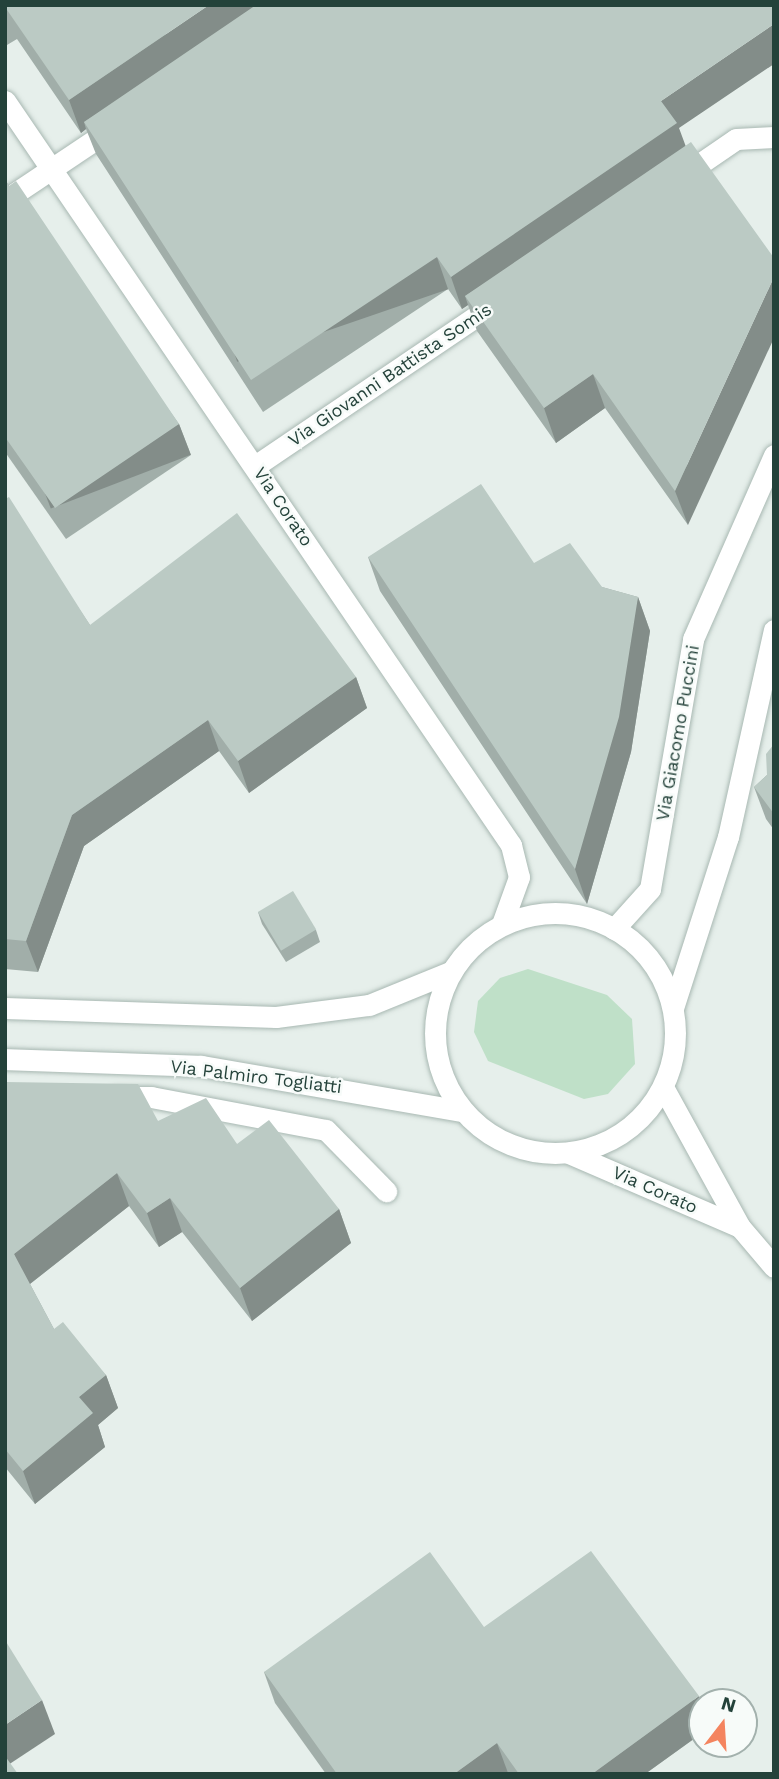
<!DOCTYPE html>
<style>
body{margin:0}
#map{position:relative;width:779px;height:1779px;overflow:hidden;background:#e6efeb;font-family:"Work Sans",sans-serif}
div>[style]{position:absolute}
[style*='--x']{left:calc(var(--x)*1px);top:calc(var(--y)*1px);width:calc(var(--w)*1px);rotate:calc(var(--a)*1deg)}
.green>*{inset:0;background:#bfe0c8}
.roads{filter:drop-shadow(0 0 2px #a8b8b2) drop-shadow(0 0 2px #a8b8b2)}
.street>*{height:21px;margin:-10.5px;padding:0 10.5px;transform-origin:10.5px;border-radius:10.5px;background:#fff}
.secondary>*{height:21px;margin:-10.5px;padding:0 10.5px;transform-origin:10.5px;border-radius:10.5px;background:#fff}
.secondary>.ring{margin:-10.5px;padding:0;box-sizing:content-box;background:none;border:21px solid #fff;border-radius:50%}
.wall>*{inset:0;background:#a1aea9}
.shaded-wall>*{inset:0;background:#838d89;transform-origin:0 0}
.building>*{inset:0;background:#bbcac4;transform-origin:0 0}
span{translate:-50% -50%;white-space:nowrap;text-align:center;line-height:1.15;-webkit-text-stroke:5px #f7fbf9;paint-order:stroke}
.street-label{font-size:18px;color:#24423a}
.frame{position:absolute;inset:0;border:7px solid #24423a;pointer-events:none}
.north{position:absolute;left:688px;top:1688px;width:70px;height:70px;box-sizing:border-box;background:#f7fbf9;border:2px solid #a3b1ad;border-radius:50%;rotate:17deg;font-size:19px;font-weight:700;line-height:28px;text-align:center;color:#24423a}
.north::after{content:'';display:block;margin:auto;width:24px;height:32px;background:#f4845f;clip-path:polygon(50% 0,100% 100%,50% 72%,0 100%)}
</style>
<div id="map">
<div class="green">
<div style="clip-path:polygon(528px 969px,607px 995px,632px 1019px,635px 1064px,608px 1094px,584px 1099px,488px 1061px,474px 1032px,478px 1001px,500px 978px)"></div>
</div>
<div class="roads">
<div class="street">
<div style="--x:682;--y:176;--w:65;--a:-34.4"></div>
<div style="--x:736;--y:139;--w:38;--a:-3"></div>
<div style="--x:5;--y:200;--w:131;--a:-33.8"></div>
<div style="--x:255;--y:466;--w:292;--a:-34.1"></div>
<div style="--x:116;--y:1097;--w:35;--a:0"></div>
<div style="--x:151;--y:1097;--w:178;--a:10.7"></div>
<div style="--x:326;--y:1130;--w:86;--a:45.5"></div>
</div>
<div class="secondary">
<div style="--x:5;--y:101;--w:900;--a:55.78"></div>
<div style="--x:511;--y:845;--w:33;--a:76"></div>
<div style="--x:519;--y:877;--w:50;--a:109.9"></div>
<div class="ring" style="left:435px;top:913px;width:219px;height:219px"></div>
<div style="--x:614;--y:929;--w:54;--a:-48"></div>
<div style="--x:650;--y:889;--w:254;--a:-80.2"></div>
<div style="--x:693;--y:639;--w:201;--a:-66.2"></div>
<div style="--x:5;--y:1008;--w:271;--a:1.9"></div>
<div style="--x:276;--y:1017;--w:94;--a:-7.4"></div>
<div style="--x:369;--y:1005;--w:87;--a:-22.2"></div>
<div style="--x:673;--y:1008;--w:180;--a:-72.2"></div>
<div style="--x:728;--y:837;--w:212;--a:-77.5"></div>
<div style="--x:5;--y:1059;--w:196;--a:2"></div>
<div style="--x:201;--y:1066;--w:265;--a:9.8"></div>
<div style="--x:663;--y:1087;--w:160;--a:61.2"></div>
<div style="--x:740;--y:1227;--w:52;--a:49.6"></div>
<div style="--x:569;--y:1153;--w:186;--a:23.4"></div>
</div>
</div>
<div class="wall">
<div style="clip-path:polygon(5px 5px,679px 128px,688px 525px,605px 408px,556px 443px,477px 331px,468px 305px,462px 309px,448px 289px,263px 412px,96px 154px,86px 129px,81px 133px,17px 39px,7px 45px,5px 42px)"></div>
<div style="clip-path:polygon(5px 180px,179px 424px,191px 455px,66px 539px,5px 452px)"></div>
<div style="clip-path:polygon(5px 499px,90px 625px,356px 677px,367px 708px,249px 793px,219px 751px,84px 846px,38px 972px,5px 969px)"></div>
<div style="clip-path:polygon(368px 557px,534px 563px,602px 587px,638px 597px,650px 631px,631px 752px,587px 904px,380px 591px)"></div>
<div style="clip-path:polygon(774px 744px,774px 830px,766px 819px,754px 787px,767px 775px)"></div>
<div style="clip-path:polygon(258px 912px,316px 930px,320px 942px,286px 962px,262px 924px)"></div>
<div style="clip-path:polygon(5px 1082px,158px 1121px,237px 1144px,339px 1209px,351px 1243px,252px 1321px,182px 1232px,159px 1247px,129px 1206px,30px 1284px,54px 1329px,106px 1375px,118px 1408px,98px 1425px,105px 1447px,35px 1504px,5px 1467px)"></div>
<div style="clip-path:polygon(484px 1627px,702px 1703px,702px 1733px,645px 1774px,326px 1774px,275px 1703px,264px 1672px)"></div>
</div>
<div class="shaded-wall">
<div style="clip-path:polygon(209px 5px,268px 5px,84px 122px,86px 129px,81px 133px,69px 100px)"></div>
<div style="clip-path:polygon(774px 24px,774px 64px,679px 128px,689px 155px,465px 296px,468px 305px,462px 309px,451px 277px,661px 101px)"></div>
<div style="left:437px;top:257px;width:34px;height:223px;rotate:71deg"></div>
<div style="clip-path:polygon(774px 277px,774px 338px,688px 525px,675px 491px)"></div>
<div style="clip-path:polygon(593px 374px,605px 408px,556px 443px,544px 408px)"></div>
<div style="left:179px;top:424px;width:33px;height:150px;rotate:69deg"></div>
<div style="clip-path:polygon(638px 597px,650px 631px,631px 752px,587px 904px,575px 869px)"></div>
<div style="clip-path:polygon(356px 677px,367px 708px,249px 793px,238px 761px)"></div>
<div style="clip-path:polygon(208px 720px,219px 751px,84px 846px,38px 972px,26px 941px,72px 815px)"></div>
<div style="clip-path:polygon(117px 1173px,129px 1206px,26px 1287px,14px 1254px)"></div>
<div style="clip-path:polygon(170px 1198px,182px 1232px,159px 1247px,147px 1213px)"></div>
<div style="clip-path:polygon(339px 1209px,351px 1243px,252px 1321px,240px 1288px)"></div>
<div style="clip-path:polygon(106px 1375px,118px 1408px,98px 1425px,105px 1447px,35px 1504px,23px 1471px,79px 1397px)"></div>
<div style="clip-path:polygon(699px 1696px,702px 1703px,702px 1733px,645px 1774px,592px 1774px)"></div>
<div style="clip-path:polygon(42px 1700px,55px 1734px,5px 1767px,5px 1725px)"></div>
<div style="clip-path:polygon(497px 1743px,508px 1773px,454px 1774px)"></div>
</div>
<div class="building">
<div style="clip-path:polygon(5px 5px,209px 5px,69px 100px,5px 7px)"></div>
<div style="clip-path:polygon(256px 5px,774px 5px,774px 24px,661px 101px,677px 123px,451px 277px,437px 257px,251px 380px,84px 122px)"></div>
<div style="clip-path:polygon(691px 142px,774px 258px,774px 277px,675px 491px,593px 374px,544px 408px,465px 296px)"></div>
<div style="clip-path:polygon(5px 180px,9px 186px,16px 181px,179px 424px,55px 508px,5px 437px)"></div>
<div style="clip-path:polygon(481px 484px,534px 563px,570px 543px,602px 587px,638px 597px,619px 717px,575px 869px,368px 557px)"></div>
<div style="clip-path:polygon(9px 497px,90px 625px,237px 513px,356px 677px,238px 761px,208px 720px,72px 815px,26px 941px,5px 939px,5px 499px)"></div>
<div style="clip-path:polygon(774px 744px,774px 814px,754px 787px,767px 775px,766px 754px)"></div>
<div style="left:293px;top:891px;width:45px;height:41px;rotate:59deg"></div>
<div style="clip-path:polygon(5px 1082px,138px 1084px,158px 1121px,206px 1098px,237px 1144px,269px 1120px,339px 1209px,240px 1288px,170px 1198px,147px 1213px,117px 1173px,14px 1254px,54px 1329px,63px 1322px,106px 1375px,79px 1397px,93px 1413px,23px 1471px,5px 1449px)"></div>
<div style="clip-path:polygon(591px 1551px,699px 1696px,592px 1774px,519px 1774px,497px 1743px,454px 1774px,337px 1774px,264px 1672px,430px 1552px,484px 1627px)"></div>
<div style="clip-path:polygon(5px 1640px,42px 1700px,5px 1725px)"></div>
<div style="clip-path:polygon(5px 1756px,18px 1774px,5px 1774px)"></div>
</div>
<div class="street-label">
<span style="left:390px;top:375px;rotate:-34deg">Via Giovanni Battista Somis</span>
<span style="left:283px;top:507px;rotate:56deg">Via Corato</span>
<span style="left:678px;top:733px;rotate:-80deg">Via Giacomo Puccini</span>
<span style="left:256px;top:1077px;rotate:7deg">Via Palmiro Togliatti</span>
<span style="left:655px;top:1190px;rotate:24deg">Via Corato</span>
</div>
<div class="frame"></div>
<div class="north">N</div>
</div>
